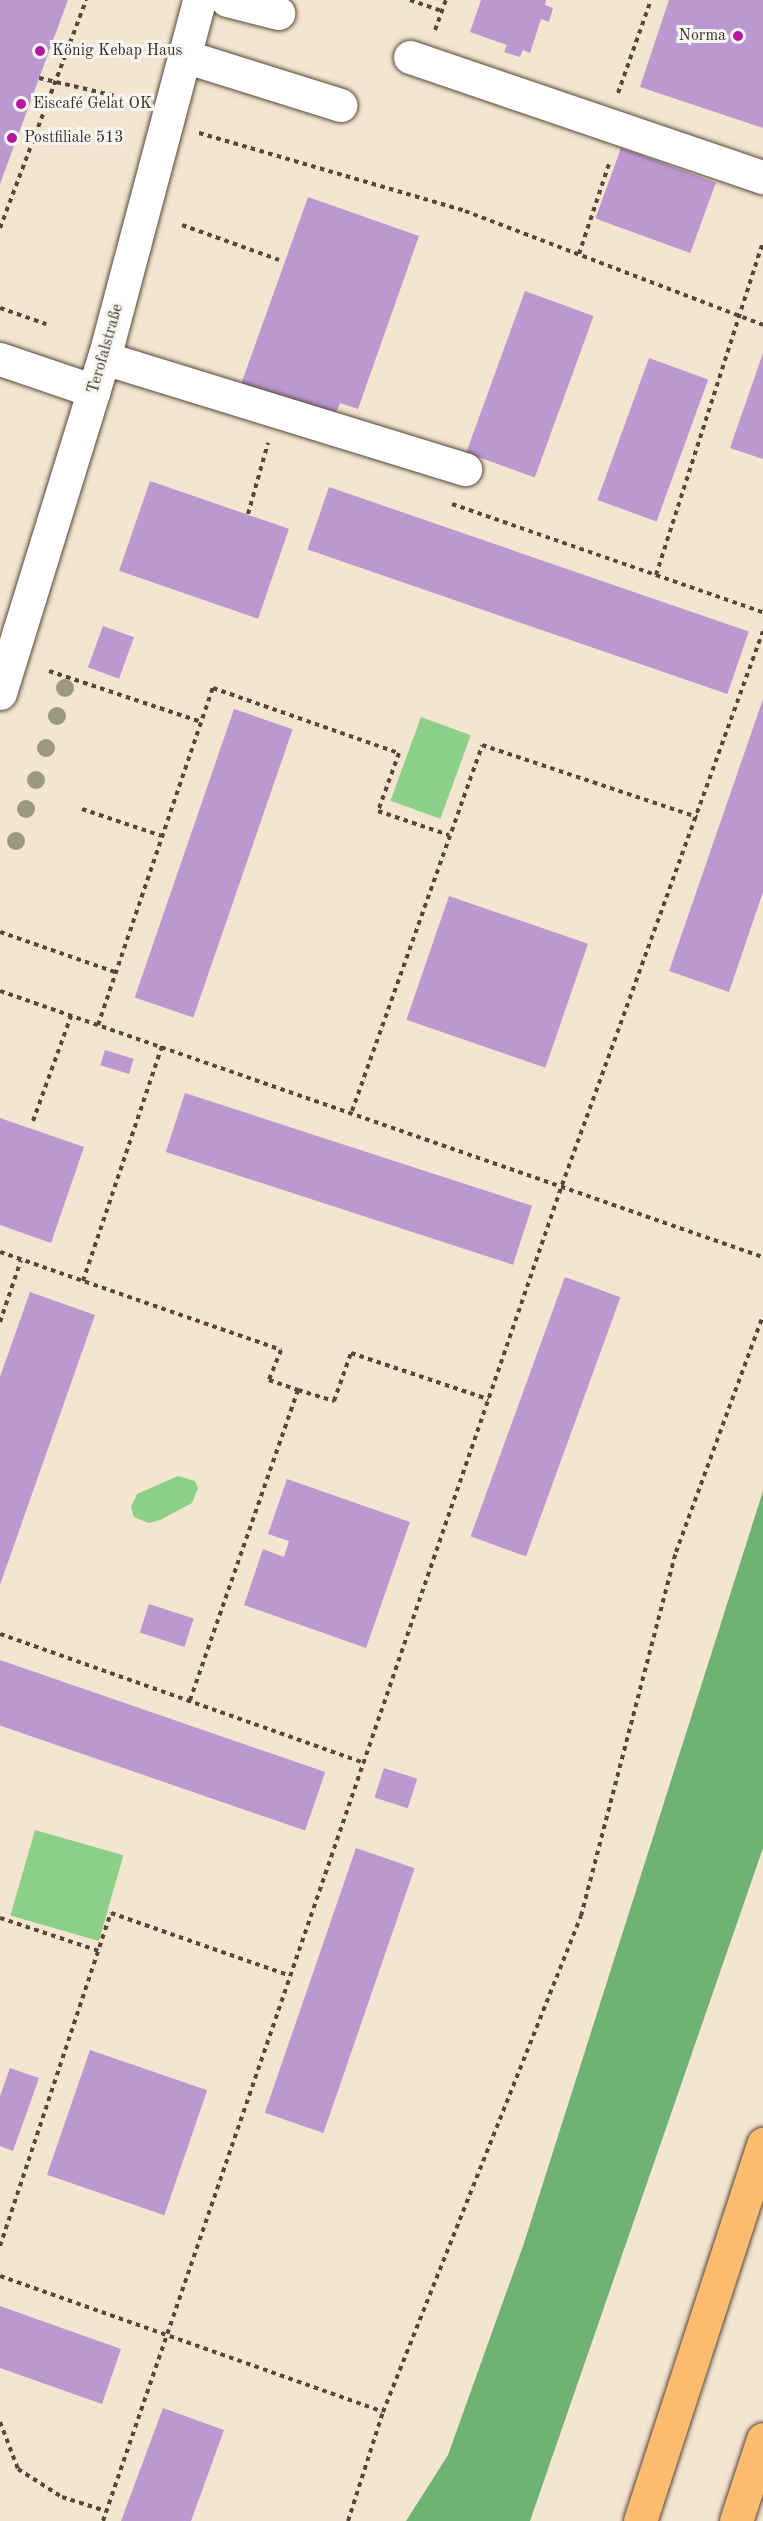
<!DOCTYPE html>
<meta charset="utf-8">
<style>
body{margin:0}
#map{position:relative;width:763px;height:2521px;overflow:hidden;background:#f4e5d0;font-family:"Old Standard TT",serif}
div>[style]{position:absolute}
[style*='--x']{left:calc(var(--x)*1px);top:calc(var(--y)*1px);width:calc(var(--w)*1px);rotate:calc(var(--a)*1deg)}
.green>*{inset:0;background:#8bcf88;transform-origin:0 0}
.forest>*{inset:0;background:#70b274}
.building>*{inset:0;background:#bc98d0;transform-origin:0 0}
.path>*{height:4px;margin-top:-2px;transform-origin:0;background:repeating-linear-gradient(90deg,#574639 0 4.5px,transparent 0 9px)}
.roads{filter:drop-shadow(0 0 2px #574639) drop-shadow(0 0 2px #574639)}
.minor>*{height:33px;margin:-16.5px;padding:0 16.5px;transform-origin:16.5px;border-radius:16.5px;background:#fff}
.highway>*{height:33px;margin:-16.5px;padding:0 16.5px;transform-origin:16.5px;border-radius:16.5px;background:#fdbc70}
.trees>*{width:18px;height:18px;margin:-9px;border-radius:50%;background:#9b9a80}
.dots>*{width:16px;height:16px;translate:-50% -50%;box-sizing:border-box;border:3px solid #f6f6f2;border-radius:50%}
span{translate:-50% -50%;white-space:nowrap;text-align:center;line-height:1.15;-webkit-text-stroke:6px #f6f6f2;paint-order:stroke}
.poi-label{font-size:16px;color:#3b2a1e}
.right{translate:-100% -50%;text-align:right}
.left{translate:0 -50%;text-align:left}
.street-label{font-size:16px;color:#3b2a1e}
</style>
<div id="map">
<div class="green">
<div style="left:421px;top:717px;width:53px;height:89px;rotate:20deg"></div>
<div style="clip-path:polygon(178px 1476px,195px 1481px,198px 1488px,192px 1503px,160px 1520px,149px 1523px,134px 1517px,131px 1507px,137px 1494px)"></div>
<div style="left:35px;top:1830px;width:92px;height:89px;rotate:16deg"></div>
</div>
<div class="forest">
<div style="clip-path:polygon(763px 1491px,763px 1848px,530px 2521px,406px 2521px,448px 2455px,524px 2243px)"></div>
</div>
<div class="building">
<div style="clip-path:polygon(0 0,68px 0,0 184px)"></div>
<div style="clip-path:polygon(481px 0,546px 0,545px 5px,553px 8px,549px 22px,541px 19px,530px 53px,523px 50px,520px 57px,504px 52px,507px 45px,470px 32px)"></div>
<div style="clip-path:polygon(669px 0,763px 0,763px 128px,640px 87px)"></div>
<div style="left:621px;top:148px;width:101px;height:75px;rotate:20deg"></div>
<div style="clip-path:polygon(308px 197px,419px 236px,358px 409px,340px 403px,335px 415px,239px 390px)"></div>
<div style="left:525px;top:291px;width:73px;height:172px;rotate:20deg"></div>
<div style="clip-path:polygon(763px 353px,763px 459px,730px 448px)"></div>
<div style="left:649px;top:358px;width:63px;height:151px;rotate:20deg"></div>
<div style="left:150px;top:481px;width:147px;height:95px;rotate:19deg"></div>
<div style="left:329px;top:487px;width:444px;height:66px;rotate:19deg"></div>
<div style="left:103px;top:626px;width:33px;height:44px;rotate:20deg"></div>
<div style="clip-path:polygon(763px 699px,763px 892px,729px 992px,669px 971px)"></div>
<div style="left:234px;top:709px;width:62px;height:305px;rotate:19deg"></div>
<div style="left:449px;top:896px;width:147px;height:131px;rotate:19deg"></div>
<div style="left:105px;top:1050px;width:30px;height:16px;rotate:17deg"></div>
<div style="left:185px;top:1093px;width:365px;height:62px;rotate:18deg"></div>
<div style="clip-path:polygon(0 1118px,84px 1147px,51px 1243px,0 1225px)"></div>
<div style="left:565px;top:1277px;width:59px;height:276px;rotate:20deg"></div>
<div style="clip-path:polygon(30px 1292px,95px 1315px,0 1585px,0 1377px)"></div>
<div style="clip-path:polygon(287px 1479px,410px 1522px,366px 1648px,244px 1605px,263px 1549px,284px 1557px,289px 1541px,268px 1534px)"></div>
<div style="left:149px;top:1604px;width:47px;height:30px;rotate:18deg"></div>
<div style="left:0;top:1660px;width:344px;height:62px;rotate:19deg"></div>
<div style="left:384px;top:1768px;width:35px;height:31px;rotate:18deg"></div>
<div style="left:356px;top:1848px;width:62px;height:280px;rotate:19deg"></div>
<div style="left:90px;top:2050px;width:124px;height:132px;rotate:19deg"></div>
<div style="clip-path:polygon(10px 2068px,39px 2078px,13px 2151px,0 2146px,0 2096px)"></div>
<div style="clip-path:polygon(0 2306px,121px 2349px,102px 2404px,0 2368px)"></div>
<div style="clip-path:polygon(163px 2408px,224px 2430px,191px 2521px,121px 2521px)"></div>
</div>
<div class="path">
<div style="--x:410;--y:0;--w:34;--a:19"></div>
<div style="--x:435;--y:30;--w:32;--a:-70"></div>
<div style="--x:39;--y:78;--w:83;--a:13.2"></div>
<div style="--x:618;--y:93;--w:99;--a:-70.5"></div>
<div style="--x:199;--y:133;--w:277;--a:16.3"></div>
<div style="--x:465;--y:211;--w:319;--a:20.9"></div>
<div style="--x:182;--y:225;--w:103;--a:19.8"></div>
<div style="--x:0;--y:228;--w:244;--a:-69.3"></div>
<div style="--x:579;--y:254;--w:98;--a:-71.6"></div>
<div style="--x:0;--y:308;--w:49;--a:19.2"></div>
<div style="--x:452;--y:504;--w:329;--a:19.2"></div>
<div style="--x:248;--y:514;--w:74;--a:-74.3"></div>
<div style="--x:656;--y:575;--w:350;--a:-72.2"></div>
<div style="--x:49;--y:671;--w:160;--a:18.5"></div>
<div style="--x:82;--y:809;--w:84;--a:18.6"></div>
<div style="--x:0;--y:932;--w:122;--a:19.2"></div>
<div style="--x:0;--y:991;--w:808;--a:19.22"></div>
<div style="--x:98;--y:1025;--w:356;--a:-71.2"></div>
<div style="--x:213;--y:688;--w:197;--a:19.3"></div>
<div style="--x:399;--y:753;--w:62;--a:109.9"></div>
<div style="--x:378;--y:811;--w:75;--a:18.7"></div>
<div style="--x:352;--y:1111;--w:388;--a:-70.4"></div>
<div style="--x:482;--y:745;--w:227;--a:18.5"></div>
<div style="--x:33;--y:1121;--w:112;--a:-70.1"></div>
<div style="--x:0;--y:1252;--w:298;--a:19.2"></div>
<div style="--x:281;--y:1350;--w:32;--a:112"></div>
<div style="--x:269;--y:1380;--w:31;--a:19"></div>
<div style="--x:298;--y:1390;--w:329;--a:109.2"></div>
<div style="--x:83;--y:1281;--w:248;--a:-71.4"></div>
<div style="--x:0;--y:1322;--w:65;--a:-71.3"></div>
<div style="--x:298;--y:1390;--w:38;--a:17"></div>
<div style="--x:334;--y:1401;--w:51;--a:-70.5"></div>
<div style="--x:351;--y:1353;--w:145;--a:18.6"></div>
<div style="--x:0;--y:1634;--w:383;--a:19.5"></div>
<div style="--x:0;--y:1918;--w:104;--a:18.4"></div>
<div style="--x:0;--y:2246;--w:351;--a:-71.6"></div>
<div style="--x:111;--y:1913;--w:188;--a:19.3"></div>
<div style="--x:0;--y:2276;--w:406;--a:19.5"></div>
<div style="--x:0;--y:2422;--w:50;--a:69"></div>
<div style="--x:18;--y:2469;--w:52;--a:32.5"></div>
<div style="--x:62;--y:2497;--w:46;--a:17.7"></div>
<div style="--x:103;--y:2521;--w:1413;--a:-71.04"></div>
<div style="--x:562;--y:1185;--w:589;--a:-70.06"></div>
<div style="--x:348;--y:2521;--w:114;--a:-72.2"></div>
<div style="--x:383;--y:2412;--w:534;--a:-68.24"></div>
<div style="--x:581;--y:1916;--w:376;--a:-75.4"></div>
<div style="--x:676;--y:1552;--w:252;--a:-69.8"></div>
</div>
<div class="roads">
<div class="minor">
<div style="--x:227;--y:0;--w:53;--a:14.3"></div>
<div style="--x:184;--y:56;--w:164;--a:17.4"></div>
<div style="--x:410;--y:57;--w:373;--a:18.8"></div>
<div style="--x:104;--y:358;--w:378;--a:17.1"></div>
<div style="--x:0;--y:359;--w:99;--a:18.8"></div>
<div style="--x:0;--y:693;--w:351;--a:-72.8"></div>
<div style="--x:104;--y:358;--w:370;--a:-75.1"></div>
</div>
<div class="highway">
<div style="--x:640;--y:2521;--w:397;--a:-71.9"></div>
<div style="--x:736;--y:2521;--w:86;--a:-71.8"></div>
</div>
</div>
<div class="trees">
<div style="left:65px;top:688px"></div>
<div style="left:57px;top:716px"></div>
<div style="left:46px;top:748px"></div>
<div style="left:36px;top:780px"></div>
<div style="left:26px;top:809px"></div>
<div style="left:16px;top:841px"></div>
</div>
<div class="dots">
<div style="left:738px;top:36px;background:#b5179e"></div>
<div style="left:40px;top:51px;background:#b5179e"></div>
<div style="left:21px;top:104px;background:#b5179e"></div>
<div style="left:12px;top:138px;background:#b5179e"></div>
</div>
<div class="poi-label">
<span class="right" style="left:726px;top:36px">Norma</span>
<span class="left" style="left:52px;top:51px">König Kebap Haus</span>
<span class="left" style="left:33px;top:104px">Eiscafé Gelat OK</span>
<span class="left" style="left:24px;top:138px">Postfiliale 513</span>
</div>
<div class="street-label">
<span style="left:106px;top:349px;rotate:-74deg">Terofalstraße</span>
</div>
</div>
